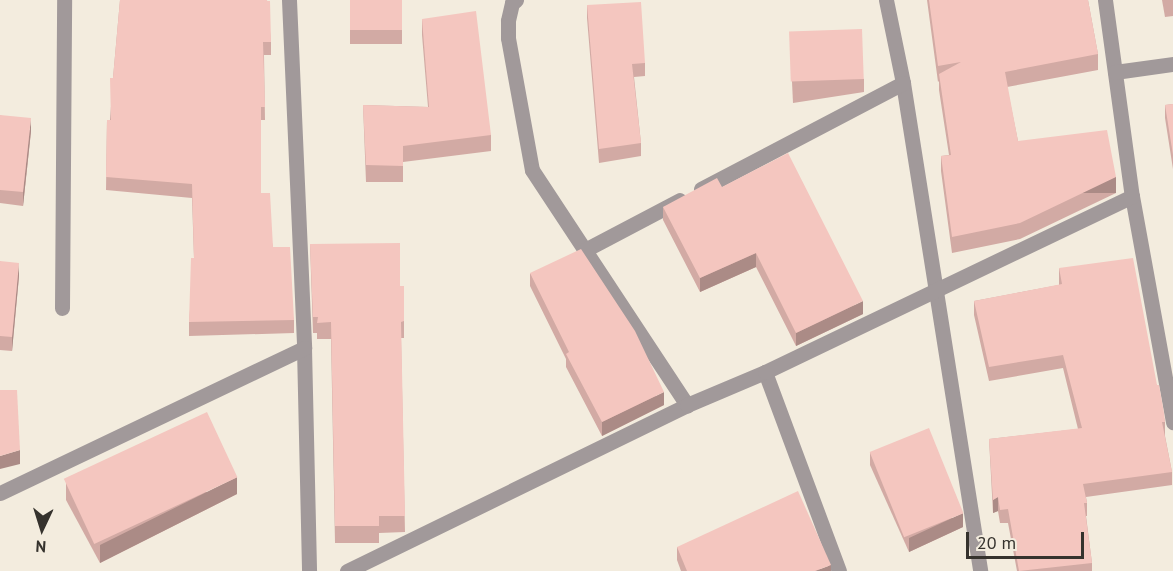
<!DOCTYPE html>
<style>
body{margin:0}
#map{position:relative;width:1173px;height:571px;overflow:hidden;background:#f3ecde;font-family:"PT Sans",sans-serif}
div>[style]{position:absolute}
[style*='--x']{left:calc(var(--x)*1px);top:calc(var(--y)*1px);width:calc(var(--w)*1px);rotate:calc(var(--a)*1deg)}
.street>*{height:15px;margin:-7.5px;padding:0 7.5px;transform-origin:7.5px;border-radius:7.5px;background:#a1999a}
.wall>*{inset:0;background:#d2aaa4;transform-origin:0 0}
.shaded-wall>*{inset:0;background:#ab8b86;transform-origin:0 0}
.building>*{inset:0;background:#f4c6bf;transform-origin:0 0}
span{translate:-50% -50%;white-space:nowrap;text-align:center;line-height:1.15;-webkit-text-stroke:4.5px #f3ecde;paint-order:stroke}
.north{position:absolute;left:12px;top:499px;width:60px;height:60px;-webkit-text-stroke:4px #f3ecde;paint-order:stroke;rotate:184deg;font-size:16px;font-weight:700;line-height:24px;text-align:center;color:#35322d}
.north::after{content:'';display:block;margin:auto;width:21px;height:27px;background:#35322d;clip-path:polygon(50% 0,100% 100%,50% 72%,0 100%)}
.scale{position:absolute;left:966px;top:532px;width:118px;height:27px;box-sizing:border-box;border:3px solid #35322d;border-top:0;padding-left:8px;font-size:18px;line-height:21px;white-space:nowrap;color:#35322d;-webkit-text-stroke:4px #f3ecde;paint-order:stroke}
</style>
<div id="map">
<div class="street">
<div style="--x:289;--y:0;--w:348;--a:87.5"></div>
<div style="--x:304;--y:348;--w:223;--a:88.7"></div>
<div style="--x:516;--y:0;--w:5;--a:143"></div>
<div style="--x:512;--y:3;--w:18;--a:103"></div>
<div style="--x:508;--y:21;--w:17;--a:90"></div>
<div style="--x:508;--y:38;--w:134;--a:79.7"></div>
<div style="--x:532;--y:170;--w:282;--a:56.6"></div>
<div style="--x:886;--y:0;--w:85;--a:78.4"></div>
<div style="--x:903;--y:83;--w:494;--a:81"></div>
<div style="--x:1105;--y:0;--w:198;--a:82.2"></div>
<div style="--x:1132;--y:196;--w:230;--a:79.7"></div>
<div style="--x:1115;--y:72;--w:59;--a:-7.9"></div>
<div style="--x:701;--y:189;--w:228;--a:-27.7"></div>
<div style="--x:585;--y:250;--w:107;--a:-27.8"></div>
<div style="--x:62;--y:308;--w:308;--a:-89.6"></div>
<div style="--x:765;--y:372;--w:212;--a:69.6"></div>
<div style="--x:0;--y:493;--w:337;--a:-25.5"></div>
<div style="--x:347;--y:571;--w:378;--a:-26"></div>
<div style="--x:687;--y:405;--w:85;--a:-22.9"></div>
<div style="--x:765;--y:372;--w:407;--a:-25.6"></div>
</div>
<div class="wall">
<div style="clip-path:polygon(120px 0,267px 0,271px 42px,271px 55px,264px 55px,265px 120px,261px 120px,261px 193px,273px 247px,294px 320px,294px 333px,189px 336px,189px 322px,194px 258px,192px 198px,106px 190px,107px 120px,110px 120px,113px 78px)"></div>
<div style="left:350px;top:0;width:52px;height:44px"></div>
<div style="clip-path:polygon(927px 0,1088px 0,1098px 54px,1098px 70px,1007px 87px,1018px 141px,1116px 193px,1020px 239px,952px 253px,941px 171px,941px 156px,949px 155px,939px 90px,939px 81px,938px 82px)"></div>
<div style="clip-path:polygon(1162px 0,1173px 0,1173px 16px,1165px 17px)"></div>
<div style="clip-path:polygon(587px 5px,645px 63px,645px 76px,634px 77px,641px 143px,641px 156px,599px 163px,587px 18px)"></div>
<div style="clip-path:polygon(422px 19px,491px 135px,491px 151px,403px 162px,403px 182px,366px 182px,363px 105px,428px 107px,422px 35px)"></div>
<div style="clip-path:polygon(790px 40px,864px 79px,864px 92px,793px 103px)"></div>
<div style="clip-path:polygon(1173px 104px,1173px 169px,1165px 118px,1165px 105px)"></div>
<div style="clip-path:polygon(0 115px,31px 131px,23px 206px,0 203px)"></div>
<div style="clip-path:polygon(722px 187px,863px 314px,796px 346px,756px 267px,700px 292px,663px 220px,663px 207px)"></div>
<div style="clip-path:polygon(310px 244px,400px 286px,404px 286px,404px 338px,401px 338px,405px 532px,379px 533px,379px 543px,335px 543px,331px 339px,317px 339px,317px 333px,313px 333px)"></div>
<div style="clip-path:polygon(0 261px,19px 276px,12px 351px,0 350px)"></div>
<div style="clip-path:polygon(1059px 268px,1157px 385px,1165px 422px,1165px 436px,1172px 472px,1172px 485px,1086px 497px,1087px 503px,1087px 516px,1086px 516px,1092px 563px,1092px 571px,1017px 571px,1008px 523px,1000px 523px,998px 511px,993px 513px,989px 439px,1078px 429px,1063px 368px,989px 381px,974px 315px,974px 301px,1059px 285px)"></div>
<div style="clip-path:polygon(530px 273px,664px 405px,602px 436px,566px 367px,566px 359px,530px 286px)"></div>
<div style="clip-path:polygon(870px 452px,963px 527px,909px 552px,870px 465px)"></div>
<div style="clip-path:polygon(66px 483px,237px 494px,100px 563px,66px 500px)"></div>
<div style="clip-path:polygon(677px 547px,831px 571px,681px 571px,677px 560px)"></div>
</div>
<div class="shaded-wall">
<div style="clip-path:polygon(31px 118px,31px 131px,23px 206px,23px 192px)"></div>
<div style="left:1116px;top:177px;width:16px;height:106px;rotate:90deg"></div>
<div style="clip-path:polygon(756px 253px,756px 267px,700px 292px,700px 278px)"></div>
<div style="clip-path:polygon(19px 263px,19px 276px,12px 351px,12px 337px)"></div>
<div style="clip-path:polygon(863px 301px,863px 314px,796px 346px,796px 333px)"></div>
<div style="clip-path:polygon(664px 392px,664px 405px,602px 436px,602px 422px)"></div>
<div style="clip-path:polygon(20px 450px,20px 464px,0 469px,0 456px)"></div>
<div style="clip-path:polygon(237px 477px,237px 494px,100px 563px,100px 545px)"></div>
<div style="clip-path:polygon(998px 497px,998px 511px,993px 513px,993px 500px)"></div>
<div style="clip-path:polygon(963px 513px,963px 527px,909px 552px,909px 538px)"></div>
<div style="clip-path:polygon(831px 565px,831px 571px,815px 571px)"></div>
</div>
<div class="building">
<div style="clip-path:polygon(120px 0,267px 0,267px 1px,270px 1px,271px 42px,263px 42px,265px 107px,261px 107px,261px 193px,270px 193px,273px 247px,290px 247px,294px 320px,189px 322px,191px 258px,194px 258px,192px 184px,106px 177px,107px 120px,111px 120px,110px 78px,113px 78px)"></div>
<div style="left:350px;top:0;width:52px;height:30px"></div>
<div style="clip-path:polygon(929px 0,1088px 0,1098px 54px,1005px 72px,1018px 141px,1107px 130px,1116px 177px,1020px 223px,952px 237px,941px 156px,951px 155px,939px 74px,961px 62px,938px 66px)"></div>
<div style="clip-path:polygon(641px 2px,645px 63px,632px 64px,641px 143px,599px 149px,587px 5px)"></div>
<div style="clip-path:polygon(476px 11px,491px 135px,403px 146px,403px 166px,366px 165px,363px 105px,429px 107px,422px 19px)"></div>
<div style="left:862px;top:29px;width:50px;height:73px;rotate:88deg"></div>
<div style="clip-path:polygon(1173px 104px,1173px 155px,1165px 105px)"></div>
<div style="clip-path:polygon(0 115px,31px 118px,23px 192px,0 190px)"></div>
<div style="clip-path:polygon(788px 153px,863px 301px,796px 333px,756px 253px,700px 278px,663px 207px,717px 178px,722px 187px)"></div>
<div style="clip-path:polygon(400px 243px,400px 286px,404px 286px,404px 321px,401px 322px,405px 516px,379px 516px,379px 526px,335px 526px,331px 322px,317px 323px,318px 317px,313px 317px,310px 244px)"></div>
<div style="clip-path:polygon(581px 249px,635px 331px,664px 392px,602px 422px,566px 354px,569px 352px,530px 273px)"></div>
<div style="clip-path:polygon(1133px 258px,1157px 385px,1159px 385px,1164px 413px,1165px 422px,1162px 422px,1172px 472px,1083px 484px,1087px 503px,1084px 503px,1092px 563px,1019px 571px,1008px 509px,1000px 510px,998px 497px,993px 500px,989px 439px,1082px 428px,1063px 355px,989px 367px,974px 301px,1062px 284px,1059px 268px)"></div>
<div style="clip-path:polygon(0 261px,19px 263px,12px 337px,0 336px)"></div>
<div style="clip-path:polygon(0 390px,17px 390px,20px 450px,0 456px)"></div>
<div style="left:207px;top:412px;width:72px;height:158px;rotate:65deg"></div>
<div style="left:929px;top:428px;width:92px;height:64px;rotate:68deg"></div>
<div style="clip-path:polygon(798px 491px,831px 565px,815px 571px,687px 571px,677px 547px)"></div>
</div>
<div class="north">N</div>
<div class="scale">20 m</div>
</div>
